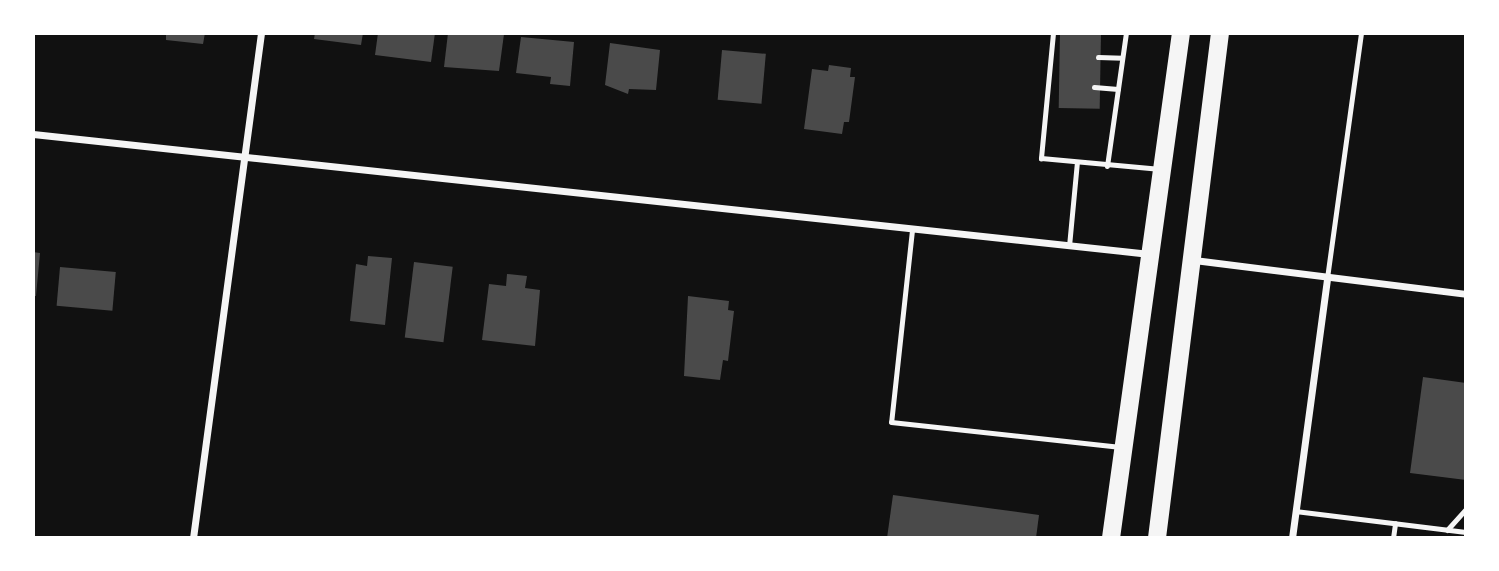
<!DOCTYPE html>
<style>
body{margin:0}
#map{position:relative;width:1499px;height:571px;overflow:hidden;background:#111;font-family:Roboto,sans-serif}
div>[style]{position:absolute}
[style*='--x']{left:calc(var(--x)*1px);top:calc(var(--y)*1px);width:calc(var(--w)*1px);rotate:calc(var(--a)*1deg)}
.building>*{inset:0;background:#4a4a4a;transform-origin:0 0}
.service>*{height:5px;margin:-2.5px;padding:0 2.5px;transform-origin:2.5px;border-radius:2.5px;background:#f5f5f5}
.minor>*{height:7px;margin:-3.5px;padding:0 3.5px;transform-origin:3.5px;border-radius:3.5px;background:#f5f5f5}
.primary>*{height:18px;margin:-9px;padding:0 9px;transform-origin:9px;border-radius:9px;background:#f5f5f5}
span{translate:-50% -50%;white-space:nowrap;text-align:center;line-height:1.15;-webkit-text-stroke:6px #fff;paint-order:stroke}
.frame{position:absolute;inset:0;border:35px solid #fff;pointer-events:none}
</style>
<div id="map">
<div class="building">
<div style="clip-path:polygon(166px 33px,205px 33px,203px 44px,166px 40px)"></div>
<div style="clip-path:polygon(315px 33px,363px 33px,361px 45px,314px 39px)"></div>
<div style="clip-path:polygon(378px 33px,435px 33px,431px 62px,375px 55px)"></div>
<div style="clip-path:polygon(448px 33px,504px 34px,499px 71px,444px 67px)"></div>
<div style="left:1060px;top:33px;width:41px;height:75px;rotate:1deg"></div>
<div style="clip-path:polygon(521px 37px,574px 42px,570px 86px,550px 84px,551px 77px,516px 73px)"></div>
<div style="clip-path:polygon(610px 43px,660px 50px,656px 90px,629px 89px,628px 94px,605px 85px)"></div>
<div style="left:722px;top:50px;width:44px;height:50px;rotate:5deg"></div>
<div style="clip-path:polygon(829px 65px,851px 68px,850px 77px,855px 77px,849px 122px,844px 122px,842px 134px,804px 129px,812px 69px,828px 71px)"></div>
<div style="clip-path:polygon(33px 252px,40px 253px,36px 296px,33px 296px)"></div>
<div style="clip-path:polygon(368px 256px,392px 258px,385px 325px,350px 321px,356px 264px,367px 266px)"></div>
<div style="left:414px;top:262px;width:39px;height:76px;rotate:7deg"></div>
<div style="left:60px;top:267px;width:56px;height:39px;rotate:5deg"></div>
<div style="clip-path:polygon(507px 274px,527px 276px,525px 288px,540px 290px,535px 346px,482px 340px,489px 284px,506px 286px)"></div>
<div style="clip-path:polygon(688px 296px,729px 301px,728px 310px,734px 311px,728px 361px,723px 360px,720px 380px,684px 376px)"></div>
<div style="clip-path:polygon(1423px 377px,1466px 383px,1466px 480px,1410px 473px)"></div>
<div style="clip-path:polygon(893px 495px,1039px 515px,1036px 538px,887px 538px)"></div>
</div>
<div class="service">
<div style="--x:1053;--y:33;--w:126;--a:95.5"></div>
<div style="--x:1041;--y:158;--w:120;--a:5.3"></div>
<div style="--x:1098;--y:57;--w:24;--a:2"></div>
<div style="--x:1094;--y:87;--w:24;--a:5"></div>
<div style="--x:1107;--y:166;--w:134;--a:-81.9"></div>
<div style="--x:912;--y:230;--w:193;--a:96.2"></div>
<div style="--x:891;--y:422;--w:231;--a:6.2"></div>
<div style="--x:1069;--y:246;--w:84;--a:-84.6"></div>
<div style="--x:1327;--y:278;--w:247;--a:-82.1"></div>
<div style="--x:1295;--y:511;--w:172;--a:7"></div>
<div style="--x:1447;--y:530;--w:28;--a:-48"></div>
<div style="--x:1393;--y:538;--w:15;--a:-82"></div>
</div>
<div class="minor">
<div style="--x:33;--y:134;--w:1123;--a:6.13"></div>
<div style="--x:1194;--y:260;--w:274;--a:7.1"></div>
<div style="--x:193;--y:538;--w:510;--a:-82.33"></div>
<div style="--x:1292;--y:538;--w:262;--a:-82.3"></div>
</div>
<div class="primary">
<div style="--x:1111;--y:538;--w:510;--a:-82.11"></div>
<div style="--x:1157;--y:538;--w:509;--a:-82.89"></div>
</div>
<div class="frame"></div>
</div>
